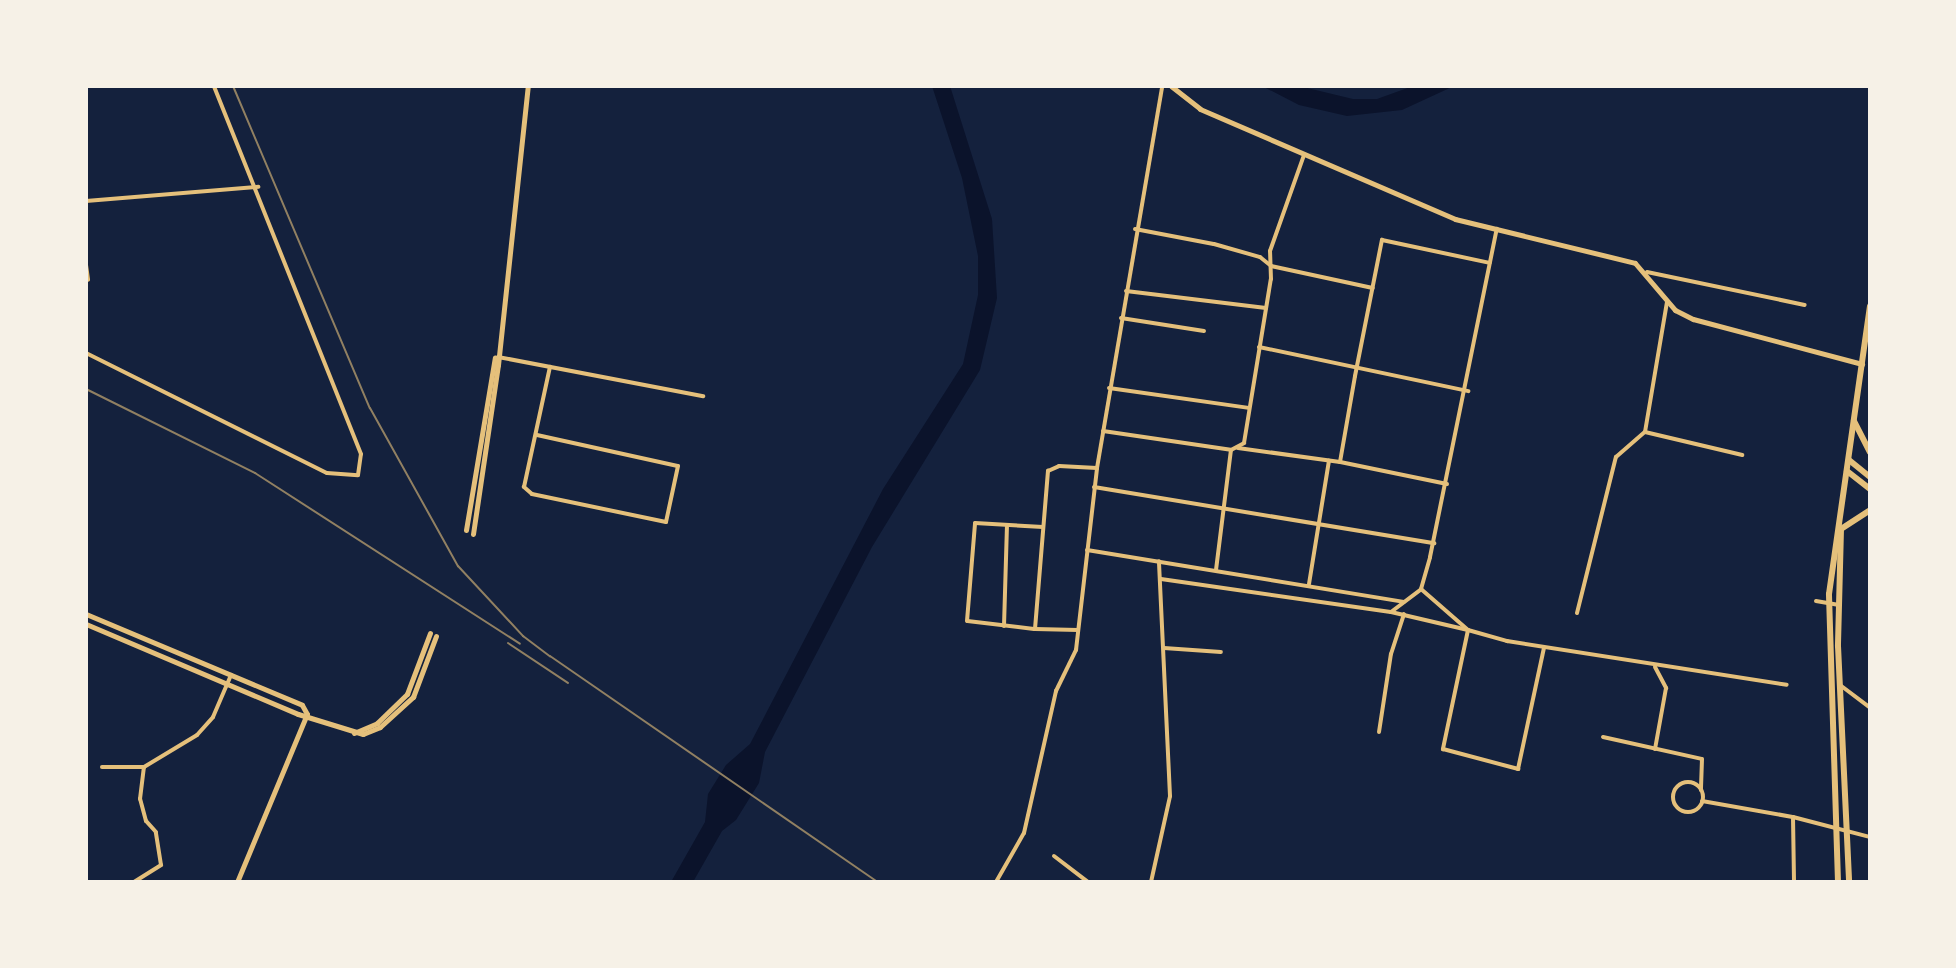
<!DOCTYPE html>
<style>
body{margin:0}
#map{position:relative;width:1956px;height:968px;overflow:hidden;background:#14213d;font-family:Cabin,sans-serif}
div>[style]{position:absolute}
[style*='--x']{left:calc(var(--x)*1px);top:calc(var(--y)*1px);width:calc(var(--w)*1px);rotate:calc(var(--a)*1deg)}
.water>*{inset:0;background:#0b132b}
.minor>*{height:4px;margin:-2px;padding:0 2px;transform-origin:2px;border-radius:2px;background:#e5c07b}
.minor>.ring{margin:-2px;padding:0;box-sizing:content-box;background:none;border:4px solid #e5c07b;border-radius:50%}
.tertiary>*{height:5px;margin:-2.5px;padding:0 2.5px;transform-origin:2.5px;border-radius:2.5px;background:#e5c07b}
.primary>*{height:6px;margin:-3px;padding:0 3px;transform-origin:3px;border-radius:3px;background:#e5c07b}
.rail>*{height:2px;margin:-1px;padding:0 1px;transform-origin:1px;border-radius:1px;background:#918062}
span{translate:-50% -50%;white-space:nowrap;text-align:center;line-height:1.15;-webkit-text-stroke:8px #f6f1e7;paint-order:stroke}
.frame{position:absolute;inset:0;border:88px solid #f6f1e7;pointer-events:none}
</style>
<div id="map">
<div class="water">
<div style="clip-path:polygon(932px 86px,950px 86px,992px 219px,997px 298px,980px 370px,872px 547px,765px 752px,759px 783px,736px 820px,722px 831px,693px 882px,671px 882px,705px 822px,708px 794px,726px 765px,750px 744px,883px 489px,963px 364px,978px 295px,978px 256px,962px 178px)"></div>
<div style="clip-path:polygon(1262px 86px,1299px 86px,1353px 99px,1377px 99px,1413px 86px,1454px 86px,1402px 110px,1347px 116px,1299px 105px)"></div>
</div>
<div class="minor">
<div style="--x:86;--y:201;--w:173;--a:-4.7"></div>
<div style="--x:1135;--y:229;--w:80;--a:10.8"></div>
<div style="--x:1214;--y:244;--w:48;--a:15.8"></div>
<div style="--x:1260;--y:257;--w:14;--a:39"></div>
<div style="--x:1271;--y:266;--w:104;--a:12.2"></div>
<div style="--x:86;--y:265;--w:15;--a:82"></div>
<div style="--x:1647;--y:272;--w:161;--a:11.8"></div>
<div style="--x:1126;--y:291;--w:141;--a:6.9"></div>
<div style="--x:1121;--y:318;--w:84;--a:8.9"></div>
<div style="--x:1259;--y:347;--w:214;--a:11.9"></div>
<div style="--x:86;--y:353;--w:269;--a:26.5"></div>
<div style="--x:327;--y:473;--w:31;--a:4"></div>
<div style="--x:358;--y:475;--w:21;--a:-82"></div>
<div style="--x:361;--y:454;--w:396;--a:-111.8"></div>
<div style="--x:498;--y:357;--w:209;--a:10.8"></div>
<div style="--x:1109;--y:388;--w:141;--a:8.1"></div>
<div style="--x:1103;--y:431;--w:129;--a:8.4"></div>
<div style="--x:1231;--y:450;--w:15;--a:-28"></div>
<div style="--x:1244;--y:443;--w:166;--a:-80.7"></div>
<div style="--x:1271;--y:279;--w:28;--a:-92"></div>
<div style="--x:1270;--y:251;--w:102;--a:-70.5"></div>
<div style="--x:1645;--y:432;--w:100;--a:13.3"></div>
<div style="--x:537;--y:435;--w:144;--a:12.4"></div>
<div style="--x:678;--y:466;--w:57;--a:102.1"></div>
<div style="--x:666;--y:522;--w:137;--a:-168.2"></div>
<div style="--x:532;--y:494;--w:11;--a:-139"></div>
<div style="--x:524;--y:487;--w:123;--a:-77.8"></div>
<div style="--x:1238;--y:448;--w:103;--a:7.8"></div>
<div style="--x:1447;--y:484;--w:109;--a:-168.4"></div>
<div style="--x:1340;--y:462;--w:87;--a:-80.1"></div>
<div style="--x:1355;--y:376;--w:139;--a:-78.8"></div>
<div style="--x:1382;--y:240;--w:110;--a:12"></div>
<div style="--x:1094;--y:487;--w:345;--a:9.4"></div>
<div style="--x:1087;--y:550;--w:321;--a:9.3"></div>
<div style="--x:1216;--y:570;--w:121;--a:-82.9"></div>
<div style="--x:1161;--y:579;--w:232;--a:8.2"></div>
<div style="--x:1391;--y:612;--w:79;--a:13.2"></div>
<div style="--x:1468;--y:630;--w:122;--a:101.9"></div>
<div style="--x:1443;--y:749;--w:78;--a:14.9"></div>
<div style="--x:1518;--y:769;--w:124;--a:-77.9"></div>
<div style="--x:1309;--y:584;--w:125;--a:-80.8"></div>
<div style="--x:1421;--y:589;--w:62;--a:41.1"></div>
<div style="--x:1468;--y:630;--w:41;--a:15.8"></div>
<div style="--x:1507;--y:641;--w:283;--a:8.9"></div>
<div style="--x:1816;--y:601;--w:22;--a:10"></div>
<div style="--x:1391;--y:612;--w:38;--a:-37"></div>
<div style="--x:1421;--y:589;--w:33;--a:-74"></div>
<div style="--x:1430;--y:557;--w:335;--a:-78.5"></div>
<div style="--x:1577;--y:613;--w:161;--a:-76"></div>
<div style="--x:1616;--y:457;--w:38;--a:-41"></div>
<div style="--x:1645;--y:432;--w:132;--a:-80.4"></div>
<div style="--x:1004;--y:626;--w:101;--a:-88.3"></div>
<div style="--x:1034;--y:629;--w:67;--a:-173.2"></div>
<div style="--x:967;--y:621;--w:98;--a:-85.3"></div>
<div style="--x:975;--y:523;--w:68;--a:3.4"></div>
<div style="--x:1078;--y:630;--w:43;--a:-178.7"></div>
<div style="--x:1035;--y:629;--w:159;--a:-85.3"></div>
<div style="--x:1048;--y:471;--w:12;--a:-24"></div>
<div style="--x:1059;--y:466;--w:38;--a:3"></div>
<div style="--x:1164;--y:648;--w:57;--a:4"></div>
<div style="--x:1655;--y:667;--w:24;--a:62"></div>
<div style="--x:1666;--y:688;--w:62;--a:100.2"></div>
<div style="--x:1840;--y:685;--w:38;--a:37"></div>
<div style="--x:1379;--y:732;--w:79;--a:-81.3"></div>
<div style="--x:1391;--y:654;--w:42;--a:-72"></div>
<div style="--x:1603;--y:737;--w:101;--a:12.5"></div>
<div style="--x:1702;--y:759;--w:31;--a:92"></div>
<div style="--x:102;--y:767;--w:42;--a:0"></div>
<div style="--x:144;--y:767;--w:62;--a:-31.1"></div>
<div style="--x:197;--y:735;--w:24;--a:-48"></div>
<div style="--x:213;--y:717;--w:46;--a:-66.8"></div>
<div class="ring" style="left:1673px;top:782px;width:26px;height:26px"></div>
<div style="--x:1702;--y:801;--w:92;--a:10"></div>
<div style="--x:1793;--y:817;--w:65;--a:89.1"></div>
<div style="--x:1793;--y:817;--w:80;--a:14.6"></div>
<div style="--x:1054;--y:856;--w:43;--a:37.4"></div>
<div style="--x:134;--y:882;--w:32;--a:-32"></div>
<div style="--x:161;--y:865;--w:33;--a:-99"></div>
<div style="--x:156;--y:832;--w:15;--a:-132"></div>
<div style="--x:146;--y:821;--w:23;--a:-105"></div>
<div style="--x:140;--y:799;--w:32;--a:-83"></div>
<div style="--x:996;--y:882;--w:56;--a:-60.3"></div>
<div style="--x:1024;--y:833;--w:146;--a:-77.3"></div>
<div style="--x:1056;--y:691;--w:46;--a:-64"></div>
<div style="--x:1076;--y:650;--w:183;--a:-83.4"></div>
<div style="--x:1097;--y:468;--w:387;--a:-80.3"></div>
<div style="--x:1151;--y:882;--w:88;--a:-77.5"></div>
<div style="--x:1170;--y:796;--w:235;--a:-92.7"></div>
<div style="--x:1743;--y:882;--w:37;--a:0"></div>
</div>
<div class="tertiary">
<div style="--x:1171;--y:86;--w:37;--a:38"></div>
<div style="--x:1200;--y:109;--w:278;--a:23.3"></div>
<div style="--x:1455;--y:219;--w:185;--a:13.7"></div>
<div style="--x:1635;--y:263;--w:62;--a:49.6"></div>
<div style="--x:1675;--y:310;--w:20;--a:27"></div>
<div style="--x:1693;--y:319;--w:175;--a:14.9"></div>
<div style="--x:466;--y:530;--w:175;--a:-80.5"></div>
<div style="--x:473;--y:534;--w:171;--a:-81.6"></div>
<div style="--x:498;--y:365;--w:281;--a:-83.9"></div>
<div style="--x:86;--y:614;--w:234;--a:22.8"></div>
<div style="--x:302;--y:705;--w:10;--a:61"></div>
<div style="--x:86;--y:624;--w:230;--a:23"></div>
<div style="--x:298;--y:714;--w:68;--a:17.1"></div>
<div style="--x:363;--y:734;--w:18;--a:-22"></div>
<div style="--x:380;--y:727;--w:45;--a:-42.3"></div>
<div style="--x:413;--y:697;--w:65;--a:-69.3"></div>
<div style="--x:354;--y:733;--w:25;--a:-23"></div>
<div style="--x:377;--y:723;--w:42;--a:-44"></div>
<div style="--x:407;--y:694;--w:65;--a:-69.3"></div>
<div style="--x:237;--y:882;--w:182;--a:-67.4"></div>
</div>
<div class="primary">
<div style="--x:1854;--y:421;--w:35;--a:63"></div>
<div style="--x:1849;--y:460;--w:27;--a:39"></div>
<div style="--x:1847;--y:471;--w:29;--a:38"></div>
<div style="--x:1841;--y:529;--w:117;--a:91.5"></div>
<div style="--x:1838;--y:646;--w:236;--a:87.3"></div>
<div style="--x:1841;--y:529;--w:35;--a:-33"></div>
<div style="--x:1838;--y:882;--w:288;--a:-91.8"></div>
<div style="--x:1829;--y:594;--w:291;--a:-81.9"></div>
</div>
<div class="rail">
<div style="--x:233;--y:86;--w:350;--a:67"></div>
<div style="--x:370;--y:408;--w:181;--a:60.9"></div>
<div style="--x:458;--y:566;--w:96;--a:47.1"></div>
<div style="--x:523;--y:636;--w:34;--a:37"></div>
<div style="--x:550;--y:656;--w:398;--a:34.6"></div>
<div style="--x:86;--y:389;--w:189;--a:26.4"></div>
<div style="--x:255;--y:473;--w:315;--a:32.8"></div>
<div style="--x:508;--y:643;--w:72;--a:33.7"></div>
</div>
<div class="frame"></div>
</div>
